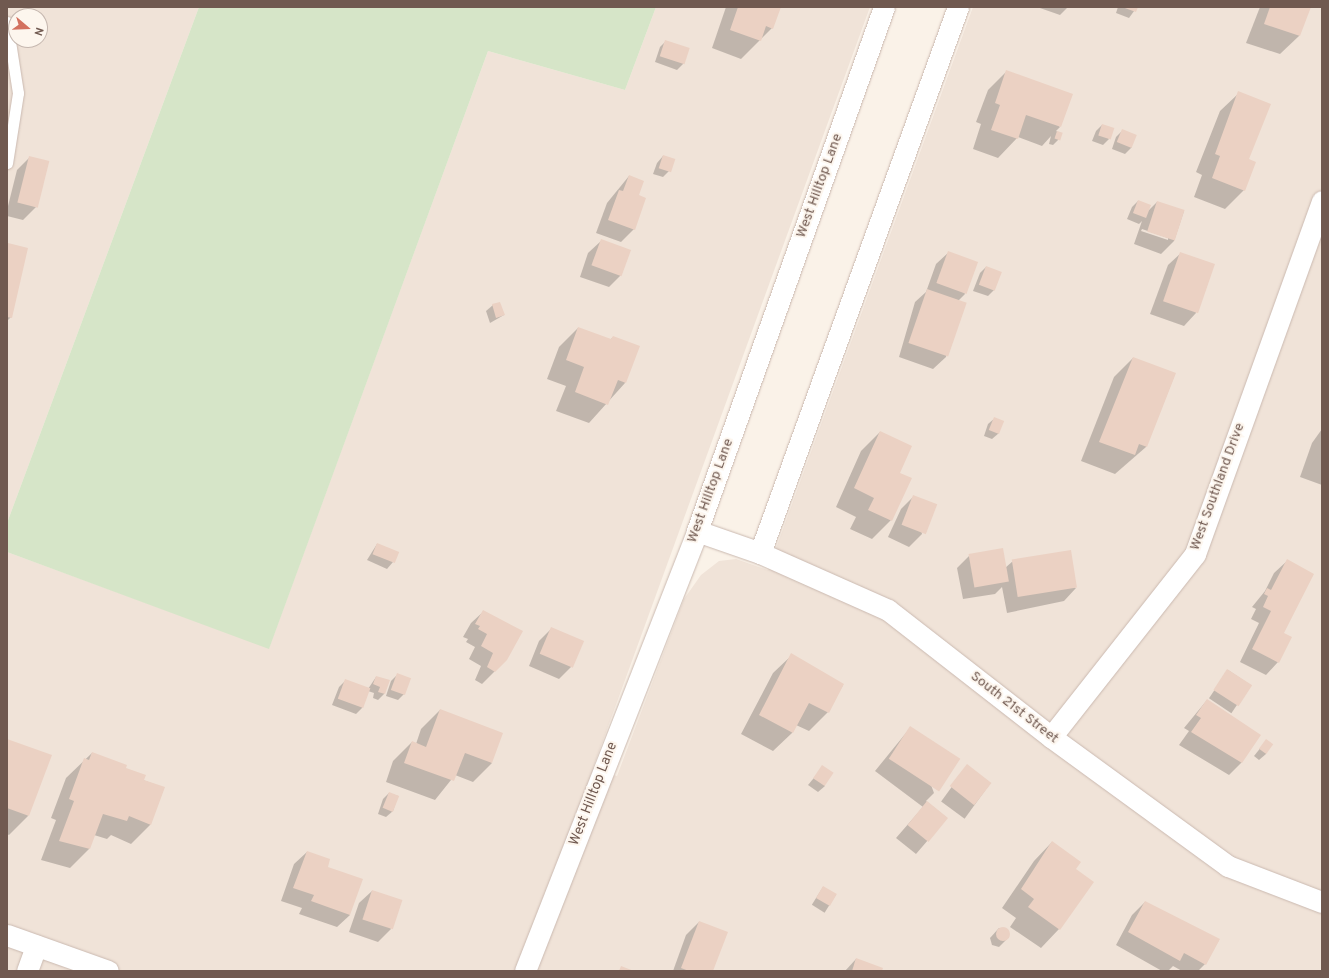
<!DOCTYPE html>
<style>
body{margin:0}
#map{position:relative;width:1329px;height:978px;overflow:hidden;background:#faf2e8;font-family:Overpass,sans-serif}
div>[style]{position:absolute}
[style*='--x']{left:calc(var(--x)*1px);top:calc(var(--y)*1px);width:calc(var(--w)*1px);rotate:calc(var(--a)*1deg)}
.residential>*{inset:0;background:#f0e3d8}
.green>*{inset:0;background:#d6e5c8}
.shadow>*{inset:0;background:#0003;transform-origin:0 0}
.building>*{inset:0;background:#ebd1c3;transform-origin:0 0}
.round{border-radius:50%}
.roads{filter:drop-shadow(0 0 1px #cab9b0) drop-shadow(0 0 1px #cab9b0)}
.lane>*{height:11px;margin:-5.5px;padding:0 5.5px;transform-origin:5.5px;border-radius:5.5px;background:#fff}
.street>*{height:21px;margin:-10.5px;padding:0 10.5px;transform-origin:10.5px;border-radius:10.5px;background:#fff}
span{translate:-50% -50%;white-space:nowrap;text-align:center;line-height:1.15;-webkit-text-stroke:4px #fdf6ee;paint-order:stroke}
.street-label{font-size:14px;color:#705950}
.frame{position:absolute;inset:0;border:8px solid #705950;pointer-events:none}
.north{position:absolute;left:8px;top:8px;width:40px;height:40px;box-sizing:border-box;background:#fdf6ee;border:1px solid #c5b7af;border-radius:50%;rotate:109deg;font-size:11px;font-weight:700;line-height:16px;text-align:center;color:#705950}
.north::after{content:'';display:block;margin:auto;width:14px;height:18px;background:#d3705e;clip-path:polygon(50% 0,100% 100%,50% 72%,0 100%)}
</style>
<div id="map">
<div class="residential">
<div style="clip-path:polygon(evenodd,7px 7px,199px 7px,7px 523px,7px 7px,16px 16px,40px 16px,40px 40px,16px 40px,16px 16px)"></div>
<div style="clip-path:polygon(656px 7px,870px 7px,593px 768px,617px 776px,684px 599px,701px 575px,719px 561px,736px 559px,768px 570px,973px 7px,1322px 7px,1322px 971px,7px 971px,7px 552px,269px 648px,488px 51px,625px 90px)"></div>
</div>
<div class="green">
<div style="clip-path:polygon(199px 7px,656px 7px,625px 90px,488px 51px,269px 649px,7px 552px,7px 523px)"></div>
</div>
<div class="shadow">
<div style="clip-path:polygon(726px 7px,780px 7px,772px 28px,741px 59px,712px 48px)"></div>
<div style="clip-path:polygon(1037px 7px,1068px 7px,1060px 15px)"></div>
<div style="clip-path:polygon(1118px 7px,1137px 7px,1129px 18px,1116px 13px)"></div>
<div style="clip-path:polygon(1260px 7px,1309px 7px,1299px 36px,1280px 54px,1246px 43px)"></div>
<div style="clip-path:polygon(666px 41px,684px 63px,677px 70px,655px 62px,660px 47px)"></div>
<div style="clip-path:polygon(1007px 71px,1060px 127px,1056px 131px,1061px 133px,1059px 139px,1053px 145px,1049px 144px,1051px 136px,1042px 146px,1018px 137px,998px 158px,973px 149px,981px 124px,976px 122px,988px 90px)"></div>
<div style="clip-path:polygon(1239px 93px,1248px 160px,1244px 190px,1225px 209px,1194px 197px,1202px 175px,1196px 172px,1220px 111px)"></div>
<div style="clip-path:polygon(1102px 125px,1109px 139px,1103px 145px,1092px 141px,1096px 131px)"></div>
<div style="clip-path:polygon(1122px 131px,1132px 147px,1125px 154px,1112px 149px,1116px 137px)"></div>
<div style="clip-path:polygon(663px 156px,669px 171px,663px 177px,653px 174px,657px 163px)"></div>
<div style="clip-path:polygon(30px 157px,36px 207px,23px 220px,7px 216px,7px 210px,17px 170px)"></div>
<div style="clip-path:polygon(629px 176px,638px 196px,634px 229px,621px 242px,596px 233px,607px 203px)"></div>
<div style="clip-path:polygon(evenodd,1138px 201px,1148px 211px,1157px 202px,1184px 211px,1174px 241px,1161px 254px,1134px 244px,1142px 221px,1139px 224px,1127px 219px,1132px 207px,1138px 201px,1142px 229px,1168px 238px,1168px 240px,1141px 231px,1142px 229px)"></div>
<div style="clip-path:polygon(601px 241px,621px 275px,609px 287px,580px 277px,588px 253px)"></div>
<div style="clip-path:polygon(9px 244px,11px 317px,7px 321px,7px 246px)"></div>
<div style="clip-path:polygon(949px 252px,965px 294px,958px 301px,946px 357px,933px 369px,899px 357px,915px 302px,926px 292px,936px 264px)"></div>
<div style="clip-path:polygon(1181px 253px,1196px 313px,1184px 326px,1150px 314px,1168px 265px)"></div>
<div style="clip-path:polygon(986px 267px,994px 290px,988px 296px,973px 291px,980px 273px)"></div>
<div style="clip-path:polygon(493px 305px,504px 315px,490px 323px,486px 311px)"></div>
<div style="clip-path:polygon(578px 328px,610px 340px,613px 337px,625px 383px,589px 423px,556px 411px,566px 386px,547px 379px,559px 347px)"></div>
<div style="clip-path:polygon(1133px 358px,1175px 374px,1146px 447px,1115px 474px,1081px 461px,1114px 377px)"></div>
<div style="clip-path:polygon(995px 418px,999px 433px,992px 439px,984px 436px,988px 424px)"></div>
<div style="clip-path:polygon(1322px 429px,1322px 485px,1300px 477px,1312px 443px)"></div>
<div style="clip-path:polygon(880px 432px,899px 474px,891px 520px,872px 539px,850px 529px,856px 517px,836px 507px,861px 451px)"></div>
<div style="clip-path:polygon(914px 496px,922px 534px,909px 547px,888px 537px,901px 509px)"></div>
<div style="clip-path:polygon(377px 544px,393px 562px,387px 569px,367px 560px)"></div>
<div style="clip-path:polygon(970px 555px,1005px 568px,1013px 561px,1076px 588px,1064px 601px,1007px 613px,1002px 587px,995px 594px,963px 599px,957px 568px)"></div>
<div style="clip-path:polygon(1287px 561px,1278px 662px,1266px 675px,1240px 662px,1259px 623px,1251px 619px,1256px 609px,1252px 607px,1265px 591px,1274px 573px)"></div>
<div style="clip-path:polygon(484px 611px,506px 660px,482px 684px,475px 680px,481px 666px,469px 659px,475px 647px,466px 642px,468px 639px,463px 637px,471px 623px)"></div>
<div style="clip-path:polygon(552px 628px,572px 666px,559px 679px,529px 666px,539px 641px)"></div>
<div style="clip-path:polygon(792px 655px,843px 685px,828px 712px,809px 731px,796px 725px,792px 733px,773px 751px,741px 734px,773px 673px)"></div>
<div style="left:1228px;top:670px;width:27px;height:34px;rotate:34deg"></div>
<div style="clip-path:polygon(398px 674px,404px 694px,398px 700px,386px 696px,391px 681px)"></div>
<div style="clip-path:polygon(376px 677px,389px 681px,384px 694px,378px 700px,373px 698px,374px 693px,368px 691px,362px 708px,356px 714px,332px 705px,339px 687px,345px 681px,368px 689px)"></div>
<div style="clip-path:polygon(1207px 700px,1242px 762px,1229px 775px,1179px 745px,1189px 731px,1184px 728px)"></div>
<div style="clip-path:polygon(440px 710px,492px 763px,473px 782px,455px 775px,435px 800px,386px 782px,393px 761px,412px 742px,416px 744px,421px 729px)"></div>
<div style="clip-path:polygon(910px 728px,934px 793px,926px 801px,947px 818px,916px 854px,896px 838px,923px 807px,875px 771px)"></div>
<div style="clip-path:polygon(7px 740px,28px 816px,9px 835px,7px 834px)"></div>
<div style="clip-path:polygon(1266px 741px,1266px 754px,1259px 760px,1254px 756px)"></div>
<div style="clip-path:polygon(92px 753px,143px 780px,164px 788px,150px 825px,131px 844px,111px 835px,107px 839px,94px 835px,89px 849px,70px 868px,41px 860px,56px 820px,51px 818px,66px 778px)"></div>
<div style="left:967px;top:766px;width:29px;height:44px;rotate:36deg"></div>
<div style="clip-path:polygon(823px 767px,825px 786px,818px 792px,808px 785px)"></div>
<div style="clip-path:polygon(389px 793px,398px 796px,393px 811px,386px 817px,378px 814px,383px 799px)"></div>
<div style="clip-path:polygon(1052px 842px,1059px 929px,1041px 948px,1010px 927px,1016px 918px,1002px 908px,1034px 861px)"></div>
<div style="clip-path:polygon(307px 852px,326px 867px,350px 915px,337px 927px,299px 914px,302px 908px,281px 901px,294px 864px)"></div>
<div style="left:823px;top:887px;width:15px;height:21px;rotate:32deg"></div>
<div style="clip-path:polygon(372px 891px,391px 929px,378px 942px,349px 932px,359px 903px)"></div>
<div style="clip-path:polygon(1145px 902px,1219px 940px,1205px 964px,1198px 971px,1182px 971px,1173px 966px,1168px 971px,1162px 971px,1116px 945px,1132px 915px)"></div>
<div style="clip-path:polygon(699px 922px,712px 971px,673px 971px,686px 935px)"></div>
<div style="clip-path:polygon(999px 928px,1007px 929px,1009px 937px,999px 947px,992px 945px,990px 938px)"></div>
<div style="clip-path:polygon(856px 959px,881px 971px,845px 971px)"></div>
</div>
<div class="building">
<div style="clip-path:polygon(738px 7px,781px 7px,773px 29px,766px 26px,761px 41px,730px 30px)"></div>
<div style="clip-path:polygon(1122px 7px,1138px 7px,1136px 12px)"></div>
<div style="clip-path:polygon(1270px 7px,1311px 7px,1300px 36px,1264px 24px)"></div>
<div style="left:665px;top:40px;width:26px;height:17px;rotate:18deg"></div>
<div style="clip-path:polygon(1006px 70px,1073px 94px,1061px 127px,1026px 115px,1018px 139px,991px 130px,1000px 105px,995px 103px)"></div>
<div style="clip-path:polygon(1238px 91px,1271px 104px,1249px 159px,1256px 162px,1245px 191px,1212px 178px,1220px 156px,1215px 154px)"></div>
<div style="left:1102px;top:124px;width:13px;height:12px;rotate:18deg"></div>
<div style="left:1122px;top:129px;width:16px;height:14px;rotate:22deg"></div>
<div style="left:1057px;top:131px;width:6px;height:8px;rotate:18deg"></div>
<div style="left:663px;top:155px;width:13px;height:14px;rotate:18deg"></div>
<div style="left:29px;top:156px;width:21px;height:48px;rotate:14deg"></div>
<div style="clip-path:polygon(629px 175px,644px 181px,639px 195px,646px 198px,635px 230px,608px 220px,619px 190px,623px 191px)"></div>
<div style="left:1138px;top:200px;width:14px;height:14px;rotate:21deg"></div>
<div style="left:1157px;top:201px;width:29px;height:32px;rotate:18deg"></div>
<div style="left:601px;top:239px;width:32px;height:28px;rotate:20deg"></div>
<div style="clip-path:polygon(8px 243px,28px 248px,12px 318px,7px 317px)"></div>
<div style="left:948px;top:251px;width:32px;height:34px;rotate:20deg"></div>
<div style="left:1180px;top:252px;width:37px;height:52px;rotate:19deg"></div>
<div style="left:986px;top:266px;width:17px;height:20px;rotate:21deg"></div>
<div style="left:927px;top:289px;width:42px;height:57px;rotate:19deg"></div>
<div style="clip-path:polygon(500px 302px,505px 315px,496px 318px,492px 304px)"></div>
<div style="clip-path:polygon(578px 327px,611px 339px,613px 336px,640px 346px,626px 383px,618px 380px,608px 405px,575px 392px,584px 367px,566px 360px)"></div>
<div style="clip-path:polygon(1133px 357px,1176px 373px,1147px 447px,1139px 444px,1135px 455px,1099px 442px)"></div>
<div style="left:994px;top:417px;width:11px;height:14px;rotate:22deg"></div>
<div style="clip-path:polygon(880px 431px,912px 446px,900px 473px,912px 478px,892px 521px,868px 510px,874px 498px,854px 488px)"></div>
<div style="left:913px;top:495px;width:26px;height:32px;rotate:21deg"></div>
<div style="left:377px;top:543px;width:24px;height:12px;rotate:22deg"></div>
<div style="left:1003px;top:548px;width:34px;height:35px;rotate:80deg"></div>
<div style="left:1071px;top:550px;width:38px;height:60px;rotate:81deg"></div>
<div style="clip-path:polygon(1287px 559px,1314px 574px,1284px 633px,1292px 637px,1279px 663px,1252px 649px,1271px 611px,1263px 607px,1268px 596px,1264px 594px,1267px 588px,1271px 590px)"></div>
<div style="clip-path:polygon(483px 610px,523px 631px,507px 660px,495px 672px,487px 667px,493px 653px,481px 646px,487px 634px,478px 629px,480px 626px,475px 624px)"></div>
<div style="left:551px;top:627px;width:36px;height:29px;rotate:23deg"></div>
<div style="clip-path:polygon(791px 653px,844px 684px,829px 713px,809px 703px,793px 733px,759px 715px)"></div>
<div style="left:1227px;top:669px;width:30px;height:25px;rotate:33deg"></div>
<div style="left:397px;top:673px;width:15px;height:18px;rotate:20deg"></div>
<div style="clip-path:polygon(376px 676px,390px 680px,385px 694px,378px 692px,380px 687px,373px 684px)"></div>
<div style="left:345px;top:679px;width:27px;height:21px;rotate:20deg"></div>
<div style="clip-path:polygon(1207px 699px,1261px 735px,1242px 763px,1191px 732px,1201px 718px,1196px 715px)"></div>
<div style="clip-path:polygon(440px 709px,503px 733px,492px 763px,465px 753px,454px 781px,404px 763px,412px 741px,426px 747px)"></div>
<div style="left:910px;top:726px;width:60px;height:39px;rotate:33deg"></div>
<div style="clip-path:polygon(7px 739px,52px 755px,29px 816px,7px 808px)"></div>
<div style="left:1266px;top:739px;width:9px;height:12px;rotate:36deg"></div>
<div style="clip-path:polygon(92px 752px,127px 765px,126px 768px,146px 775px,144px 780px,165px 787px,151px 825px,129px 816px,127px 821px,103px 814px,90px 849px,59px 841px,74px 801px,69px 799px,84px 758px,89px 760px)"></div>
<div style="left:967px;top:764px;width:31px;height:28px;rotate:38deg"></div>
<div style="left:822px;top:765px;width:14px;height:16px;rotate:34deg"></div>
<div style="left:389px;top:792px;width:11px;height:17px;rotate:22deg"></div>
<div style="left:927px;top:801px;width:27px;height:31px;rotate:39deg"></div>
<div style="clip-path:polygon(1052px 841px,1081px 862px,1076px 869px,1094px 882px,1060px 930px,1028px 907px,1034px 899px,1021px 889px)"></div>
<div style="clip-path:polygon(307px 851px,330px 859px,328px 867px,363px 879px,350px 915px,311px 901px,314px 895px,293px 888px)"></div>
<div style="left:823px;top:886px;width:16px;height:14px;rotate:30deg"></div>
<div style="left:372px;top:890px;width:32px;height:31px;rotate:18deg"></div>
<div style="clip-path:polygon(1145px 901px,1220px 939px,1206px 965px,1184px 953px,1180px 961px,1128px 932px)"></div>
<div style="clip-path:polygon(699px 921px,728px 932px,713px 971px,689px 971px,681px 968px)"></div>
<div class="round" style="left:996px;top:927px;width:14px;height:14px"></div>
<div style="clip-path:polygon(856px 958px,883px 968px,882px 971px,852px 971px)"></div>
<div style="clip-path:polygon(621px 966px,634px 971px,619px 971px)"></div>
</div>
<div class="roads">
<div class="lane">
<div style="--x:7;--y:22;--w:72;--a:81.2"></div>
<div style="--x:18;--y:93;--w:71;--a:98.9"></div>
</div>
<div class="street">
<div style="--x:697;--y:531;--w:67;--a:19.2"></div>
<div style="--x:760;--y:553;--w:140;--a:24"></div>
<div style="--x:888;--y:610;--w:207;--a:37.9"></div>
<div style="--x:1051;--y:737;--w:219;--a:36.1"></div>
<div style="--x:1228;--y:866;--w:101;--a:21"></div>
<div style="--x:760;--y:553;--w:581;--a:-70.07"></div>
<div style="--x:1051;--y:737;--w:233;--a:-51.8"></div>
<div style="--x:1195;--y:554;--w:375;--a:-70.2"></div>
<div style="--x:7;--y:935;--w:107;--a:19.6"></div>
<div style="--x:27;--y:971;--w:27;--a:-70"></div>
<div style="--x:525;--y:971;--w:472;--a:-68.6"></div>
<div style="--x:697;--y:531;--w:556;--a:-70.36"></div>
</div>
</div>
<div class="street-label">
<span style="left:820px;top:186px;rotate:-70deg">West Hilltop Lane</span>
<span style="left:1218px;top:487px;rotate:-70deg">West Southland Drive</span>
<span style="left:711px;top:491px;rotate:-70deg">West Hilltop Lane</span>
<span style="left:1014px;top:708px;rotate:38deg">South 21st Street</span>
<span style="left:594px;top:794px;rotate:-69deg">West Hilltop Lane</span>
</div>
<div class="frame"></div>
<div class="north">N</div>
</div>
